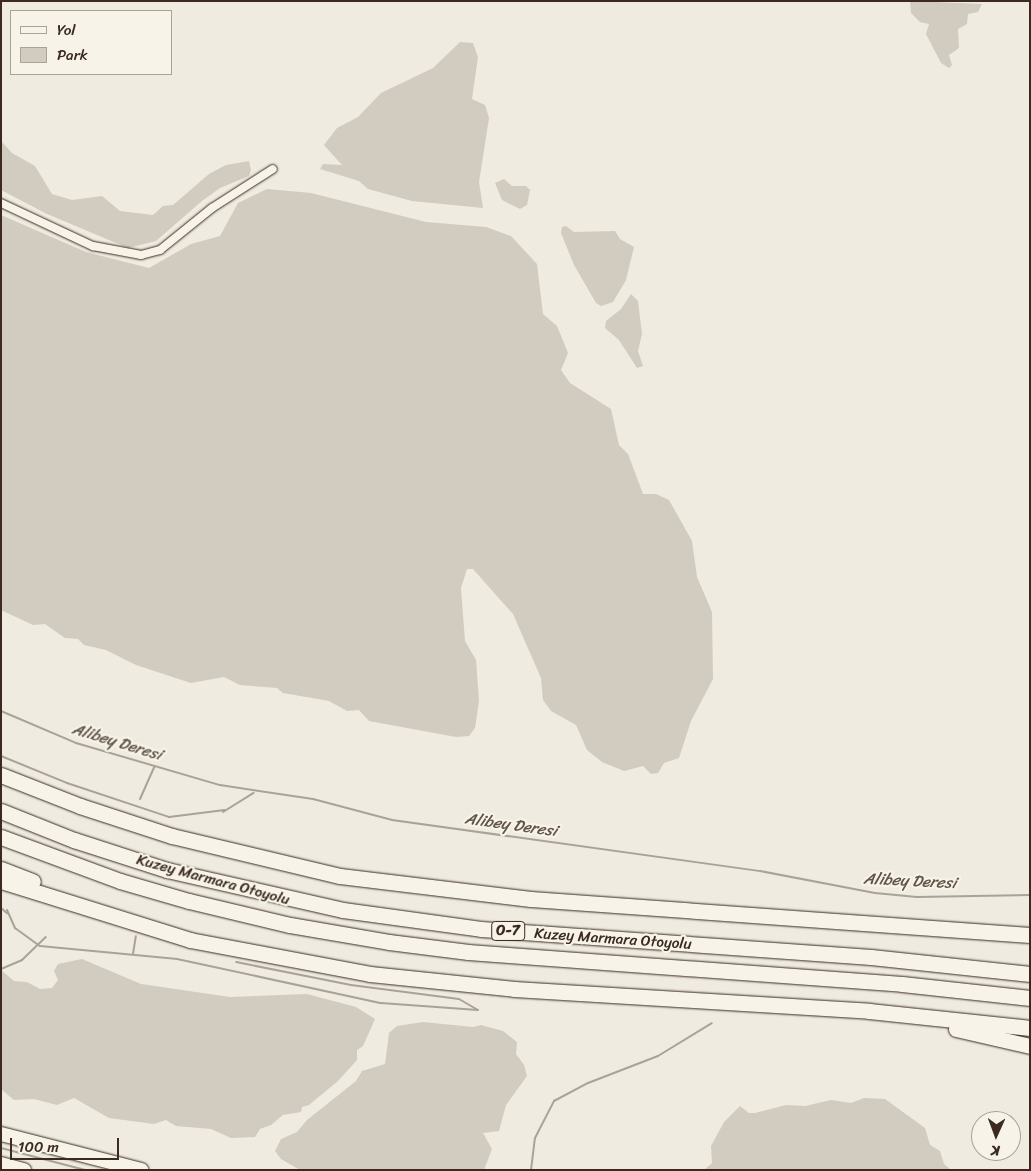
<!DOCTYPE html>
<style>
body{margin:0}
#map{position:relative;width:1031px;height:1171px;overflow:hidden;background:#efebe0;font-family:Sriracha,sans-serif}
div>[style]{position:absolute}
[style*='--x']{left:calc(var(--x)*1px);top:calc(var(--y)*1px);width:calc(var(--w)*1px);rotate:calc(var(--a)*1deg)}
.green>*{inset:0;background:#d1cbc0}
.stream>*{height:2px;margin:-1px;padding:0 1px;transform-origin:1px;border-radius:1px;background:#aaa296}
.roads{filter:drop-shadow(0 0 1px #3b2a1e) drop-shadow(0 0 1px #3b2a1e)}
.minor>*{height:8px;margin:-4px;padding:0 4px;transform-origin:4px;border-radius:4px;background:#f7f3e8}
.trunk>*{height:14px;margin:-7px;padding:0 7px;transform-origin:7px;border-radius:7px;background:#f7f3e8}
.motorway>*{height:15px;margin:-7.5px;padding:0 7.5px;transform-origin:7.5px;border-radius:7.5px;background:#f7f3e8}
span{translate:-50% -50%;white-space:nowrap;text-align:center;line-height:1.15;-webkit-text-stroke:4.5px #f7f3e8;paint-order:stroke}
.shield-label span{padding:1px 4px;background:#f7f3e8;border:1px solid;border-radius:4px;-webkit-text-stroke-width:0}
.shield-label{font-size:14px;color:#3b2a1e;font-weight:700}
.street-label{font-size:15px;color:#3b2a1e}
.water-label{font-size:16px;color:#625448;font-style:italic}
.frame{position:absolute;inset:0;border:2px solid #3b2a1e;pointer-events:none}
.legend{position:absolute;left:10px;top:10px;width:162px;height:65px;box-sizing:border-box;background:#f7f3e8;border:1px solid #aca397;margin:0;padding:6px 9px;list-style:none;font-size:15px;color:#3b2a1e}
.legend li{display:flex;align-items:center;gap:10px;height:25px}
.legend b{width:25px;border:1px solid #aca397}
.north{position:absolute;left:971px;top:1111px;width:50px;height:50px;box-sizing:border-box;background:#f7f3e8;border:1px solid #aca397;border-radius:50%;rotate:182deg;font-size:14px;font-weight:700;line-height:20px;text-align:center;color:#3b2a1e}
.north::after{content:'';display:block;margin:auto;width:18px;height:22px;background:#3b2a1e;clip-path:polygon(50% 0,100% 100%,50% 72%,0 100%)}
.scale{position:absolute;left:10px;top:1138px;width:109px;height:22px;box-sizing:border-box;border:2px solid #3b2a1e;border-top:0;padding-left:6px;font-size:15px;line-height:18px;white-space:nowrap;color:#3b2a1e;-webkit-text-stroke:4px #f7f3e8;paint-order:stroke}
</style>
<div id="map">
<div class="green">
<div style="clip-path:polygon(910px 1px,982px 4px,978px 12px,968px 14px,967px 24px,958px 29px,959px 48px,949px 55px,952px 65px,949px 68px,941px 63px,926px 34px,929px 24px,920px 22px,911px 13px)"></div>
<div style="clip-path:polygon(460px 42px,473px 43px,478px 57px,472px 99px,485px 105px,489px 118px,479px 182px,483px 208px,412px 201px,368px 189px,359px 181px,320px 169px,323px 164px,342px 165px,324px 145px,337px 128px,358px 117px,381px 93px,433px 68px)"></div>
<div style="clip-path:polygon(1px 141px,12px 153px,35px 166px,52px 194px,72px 200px,102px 196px,120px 211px,153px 215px,163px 206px,173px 205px,209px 174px,226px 165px,249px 161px,251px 170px,249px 176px,220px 188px,202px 201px,156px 241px,128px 248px,47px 214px,1px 190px)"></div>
<div style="clip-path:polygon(504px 179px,512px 186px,526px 186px,530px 190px,527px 205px,520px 209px,502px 200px,495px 183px)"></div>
<div style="clip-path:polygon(267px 189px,311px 193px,426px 222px,486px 227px,511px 236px,537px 264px,543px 314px,557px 326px,568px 353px,561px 370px,570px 383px,611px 409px,619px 445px,628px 454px,643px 494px,656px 494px,669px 500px,692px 541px,697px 577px,712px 612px,713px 679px,691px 721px,679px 758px,664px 763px,658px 773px,651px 774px,643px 766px,624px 771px,602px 762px,587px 750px,576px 725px,551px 711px,543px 700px,541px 678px,513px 614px,473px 569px,467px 569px,461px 588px,465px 641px,476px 660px,479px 701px,475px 728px,469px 736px,456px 737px,369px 721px,359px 710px,347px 711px,329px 701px,283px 693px,277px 688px,240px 685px,224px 677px,191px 683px,136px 665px,106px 650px,84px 645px,78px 639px,65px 638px,45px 624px,33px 625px,1px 610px,1px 215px,86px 252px,149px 268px,191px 244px,220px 236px,238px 203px)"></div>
<div style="clip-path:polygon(566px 226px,574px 232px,615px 231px,620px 239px,634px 247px,626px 280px,613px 302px,601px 306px,596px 303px,574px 265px,561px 233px,562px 227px)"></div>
<div style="clip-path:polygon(631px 294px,638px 301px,642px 334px,638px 351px,643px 366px,637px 368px,619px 340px,605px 328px,606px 321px,621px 309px)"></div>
<div style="clip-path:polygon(82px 959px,141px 984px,230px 997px,307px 994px,356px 1007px,375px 1019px,363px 1046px,357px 1050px,357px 1060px,338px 1081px,309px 1105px,302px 1107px,301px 1112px,283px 1115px,271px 1125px,260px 1129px,255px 1137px,231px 1138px,211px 1129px,176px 1126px,166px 1120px,154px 1124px,109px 1118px,74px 1098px,57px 1105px,34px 1099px,14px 1100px,1px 1089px,1px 970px,14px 981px,27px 982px,40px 989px,52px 988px,58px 980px,54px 971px,58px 964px)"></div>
<div style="clip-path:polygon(423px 1022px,473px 1027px,481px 1025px,503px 1031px,517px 1042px,516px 1054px,524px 1065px,527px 1076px,506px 1105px,499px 1131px,483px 1133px,492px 1149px,484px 1170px,300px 1170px,281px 1159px,275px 1151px,281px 1139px,297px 1132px,307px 1120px,356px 1081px,362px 1071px,385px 1064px,389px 1033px,397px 1026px)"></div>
<div style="clip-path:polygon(864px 1098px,885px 1099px,925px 1128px,930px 1145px,940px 1151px,944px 1164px,950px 1169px,968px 1170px,704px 1170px,712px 1163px,711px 1146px,724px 1122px,740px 1106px,749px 1113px,755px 1113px,786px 1105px,805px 1106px,831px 1100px,851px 1103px)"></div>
</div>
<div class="stream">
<div style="--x:1;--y:711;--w:82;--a:23.1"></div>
<div style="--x:76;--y:743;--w:150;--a:16.3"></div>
<div style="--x:220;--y:785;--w:94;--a:8.6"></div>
<div style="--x:313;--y:799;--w:82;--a:14.9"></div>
<div style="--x:392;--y:820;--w:372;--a:7.9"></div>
<div style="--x:760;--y:871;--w:117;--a:10.8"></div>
<div style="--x:875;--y:893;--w:42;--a:5.4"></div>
<div style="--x:917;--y:897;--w:113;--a:-1"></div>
<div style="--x:1;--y:756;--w:71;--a:22.2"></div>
<div style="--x:67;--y:783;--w:108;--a:18.4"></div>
<div style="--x:169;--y:817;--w:56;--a:-7.1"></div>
<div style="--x:140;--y:799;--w:35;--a:-66"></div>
<div style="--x:223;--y:812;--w:36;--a:-32"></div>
<div style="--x:1;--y:908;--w:8;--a:40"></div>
<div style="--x:7;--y:910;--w:20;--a:66"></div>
<div style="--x:15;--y:928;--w:31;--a:36"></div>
<div style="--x:40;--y:946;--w:138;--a:5.4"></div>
<div style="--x:177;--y:959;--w:209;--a:12.2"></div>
<div style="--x:381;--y:1003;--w:97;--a:4.1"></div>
<div style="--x:478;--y:1010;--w:22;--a:-150"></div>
<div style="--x:459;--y:999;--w:109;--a:-172.6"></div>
<div style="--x:351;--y:985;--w:117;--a:-168.7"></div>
<div style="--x:133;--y:954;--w:18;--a:-81"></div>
<div style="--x:1;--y:969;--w:23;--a:-23"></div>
<div style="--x:22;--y:960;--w:33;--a:-44"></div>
<div style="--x:1;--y:1148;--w:87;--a:14.7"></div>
<div style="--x:531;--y:1170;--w:32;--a:-83"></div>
<div style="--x:535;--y:1138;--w:42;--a:-62.8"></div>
<div style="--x:554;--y:1101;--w:38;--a:-28"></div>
<div style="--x:588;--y:1083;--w:75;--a:-21.1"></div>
<div style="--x:658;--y:1056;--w:63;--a:-31.4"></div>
</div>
<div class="roads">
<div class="minor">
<div style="--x:1;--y:203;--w:102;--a:25.1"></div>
<div style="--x:93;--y:246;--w:49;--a:10.6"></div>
<div style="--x:141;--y:255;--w:20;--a:-15"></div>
<div style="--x:160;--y:250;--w:67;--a:-38.9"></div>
<div style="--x:212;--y:208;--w:72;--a:-32.6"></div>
</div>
<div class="trunk">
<div style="--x:1;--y:1134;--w:145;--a:14.4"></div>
<div style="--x:1;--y:1164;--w:24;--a:15"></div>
</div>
<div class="motorway">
<div style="--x:1;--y:775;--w:85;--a:21.4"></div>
<div style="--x:80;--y:806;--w:97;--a:18.1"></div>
<div style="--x:172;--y:836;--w:173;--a:13.4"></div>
<div style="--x:340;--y:876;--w:192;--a:6.9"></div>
<div style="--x:531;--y:899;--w:500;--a:4.13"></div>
<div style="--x:1;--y:811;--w:79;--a:21.7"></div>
<div style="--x:74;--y:840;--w:98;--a:17.9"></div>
<div style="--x:167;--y:870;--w:180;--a:12.8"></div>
<div style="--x:343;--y:910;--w:139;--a:7.8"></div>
<div style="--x:481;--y:929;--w:391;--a:4.1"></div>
<div style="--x:871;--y:957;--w:160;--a:6.1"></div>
<div style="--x:1;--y:837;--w:127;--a:20.3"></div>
<div style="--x:120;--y:881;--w:72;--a:16.2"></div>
<div style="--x:189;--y:901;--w:104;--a:13.4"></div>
<div style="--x:290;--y:925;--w:100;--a:9.7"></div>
<div style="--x:389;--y:942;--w:80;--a:7.2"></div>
<div style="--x:468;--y:952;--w:435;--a:4.2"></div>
<div style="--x:902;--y:984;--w:129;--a:6.2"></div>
<div style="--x:1;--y:869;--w:34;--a:21"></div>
<div style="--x:1;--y:881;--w:198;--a:17.3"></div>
<div style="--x:190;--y:940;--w:183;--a:10.7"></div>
<div style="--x:370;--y:974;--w:145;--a:5.9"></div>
<div style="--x:514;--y:989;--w:356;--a:3.5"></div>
<div style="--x:869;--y:1011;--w:162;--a:6"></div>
<div style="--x:956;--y:1029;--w:76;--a:12.9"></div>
</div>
</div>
<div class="shield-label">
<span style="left:508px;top:931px">O-7</span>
</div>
<div class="street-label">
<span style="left:213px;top:880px;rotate:15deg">Kuzey Marmara Otoyolu</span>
<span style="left:613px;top:939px;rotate:4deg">Kuzey Marmara Otoyolu</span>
</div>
<div class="water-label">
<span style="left:117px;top:742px;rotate:17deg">Alibey Deresi</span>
<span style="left:511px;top:825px;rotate:8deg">Alibey Deresi</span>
<span style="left:910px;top:881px;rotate:3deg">Alibey Deresi</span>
</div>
<div class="frame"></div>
<ul class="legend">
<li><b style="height:6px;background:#f7f3e8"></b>Yol</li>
<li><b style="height:14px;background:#d1cbc0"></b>Park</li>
</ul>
<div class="north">K</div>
<div class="scale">100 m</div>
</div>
